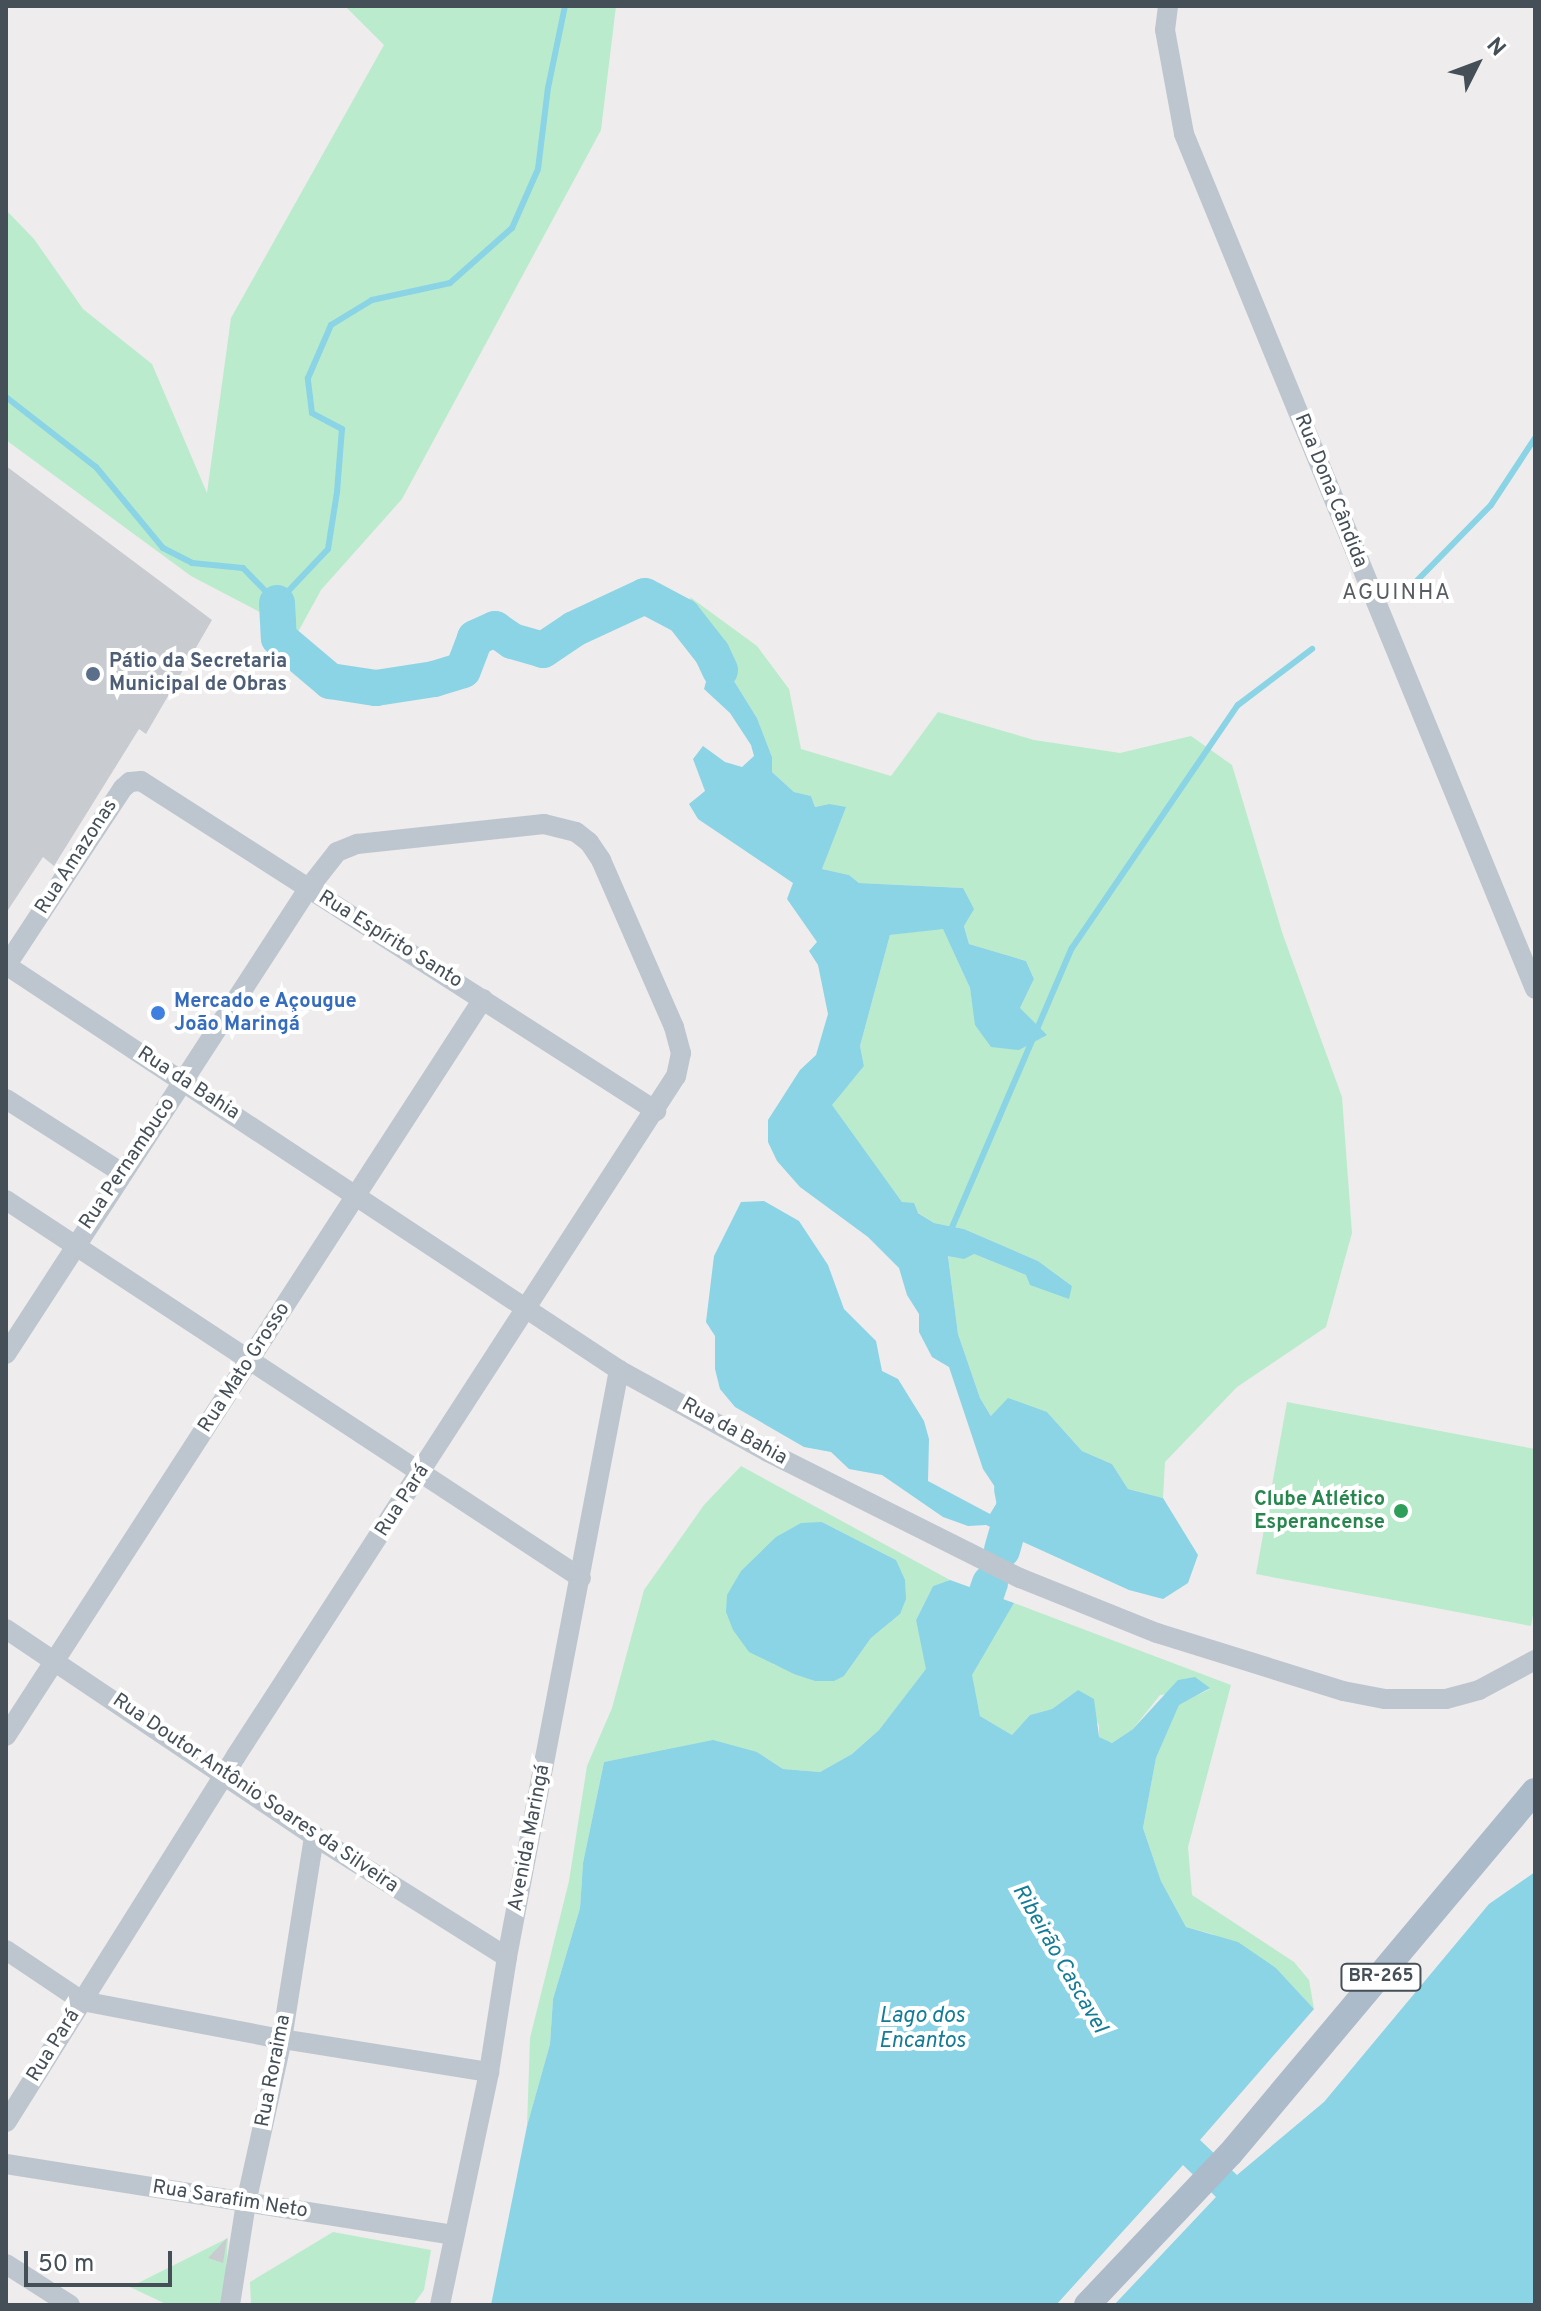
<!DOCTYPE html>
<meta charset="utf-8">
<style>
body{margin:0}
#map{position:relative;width:1541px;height:2311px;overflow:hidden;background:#eeecec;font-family:Overpass,sans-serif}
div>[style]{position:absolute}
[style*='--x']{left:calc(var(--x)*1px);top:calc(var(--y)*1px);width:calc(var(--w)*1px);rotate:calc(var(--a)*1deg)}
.green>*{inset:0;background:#bbebcd}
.water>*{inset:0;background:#8ad4e6}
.stream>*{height:6px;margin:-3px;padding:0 3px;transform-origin:3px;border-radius:3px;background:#8ad4e6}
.river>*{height:36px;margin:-18px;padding:0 18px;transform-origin:18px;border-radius:18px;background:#8ad4e6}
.building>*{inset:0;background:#c8cbd0}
.minor>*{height:20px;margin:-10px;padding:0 10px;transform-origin:10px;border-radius:10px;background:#bdc6ce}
.major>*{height:26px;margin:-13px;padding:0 13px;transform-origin:13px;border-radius:13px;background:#acbbca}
.dots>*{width:22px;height:22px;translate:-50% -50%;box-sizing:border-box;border:4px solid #fff;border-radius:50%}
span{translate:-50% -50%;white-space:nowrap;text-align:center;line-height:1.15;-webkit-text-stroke:8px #fff;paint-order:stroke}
.shield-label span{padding:2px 6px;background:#fff;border:2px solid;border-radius:6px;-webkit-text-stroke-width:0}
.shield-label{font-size:18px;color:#454f58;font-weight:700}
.street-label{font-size:20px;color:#454f58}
.service-label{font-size:20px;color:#4e5e75;font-weight:700}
.left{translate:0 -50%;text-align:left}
.shop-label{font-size:20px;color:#366cbe;font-weight:700}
.leisure-label{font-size:20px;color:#27864d;font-weight:700}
.right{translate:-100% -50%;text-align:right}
.neighbourhood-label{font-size:22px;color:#595c60;letter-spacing:2px}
.water-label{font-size:22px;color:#137c96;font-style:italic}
.frame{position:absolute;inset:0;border:8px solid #454f58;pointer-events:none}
.north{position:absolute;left:1437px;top:24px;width:80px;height:80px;-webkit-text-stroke:6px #fff;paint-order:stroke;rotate:48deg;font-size:22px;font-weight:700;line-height:32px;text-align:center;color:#454f58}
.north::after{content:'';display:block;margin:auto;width:28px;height:36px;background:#454f58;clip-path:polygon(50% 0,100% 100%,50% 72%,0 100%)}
.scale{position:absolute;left:24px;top:2251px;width:148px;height:36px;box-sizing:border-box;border:4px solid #454f58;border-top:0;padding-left:10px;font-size:24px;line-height:28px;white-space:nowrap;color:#454f58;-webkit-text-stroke:6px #fff;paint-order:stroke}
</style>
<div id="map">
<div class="green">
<div style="clip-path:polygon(345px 6px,616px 6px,601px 130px,402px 499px,321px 590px,298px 632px,191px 576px,6px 440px,6px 210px,34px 239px,83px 309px,152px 364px,207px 493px,231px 318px,384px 45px)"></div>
<div style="clip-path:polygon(690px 597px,757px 646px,789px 689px,801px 749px,891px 776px,938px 712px,1034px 740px,1120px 753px,1191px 736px,1232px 765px,1283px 935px,1342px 1097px,1352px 1233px,1326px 1327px,1237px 1387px,1165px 1462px,1163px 1498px,1128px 1489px,1112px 1464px,1082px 1451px,1047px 1412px,992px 1417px,980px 1398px,958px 1334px,948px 1255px,974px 1254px,1026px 1275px,1068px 1298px,1072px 1286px,1038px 1261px,964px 1229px,934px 1223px,902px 1202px,831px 1105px,864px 1066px,860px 1046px,890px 935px,943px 928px,970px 988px,976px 1025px,1020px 1008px,1034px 979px,1026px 961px,969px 944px,964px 925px,963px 888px,859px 883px,849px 875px,822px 869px,840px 819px,829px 804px,815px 807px,811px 796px,794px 792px,771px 771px,772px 757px,757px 718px,696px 620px)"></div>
<div style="clip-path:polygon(1287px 1402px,1535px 1449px,1535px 1604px,1531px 1626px,1256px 1574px)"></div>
<div style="clip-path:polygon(evenodd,741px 1466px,950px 1580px,933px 1586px,916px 1620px,927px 1669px,879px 1730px,852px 1754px,820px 1772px,783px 1769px,757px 1752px,646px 1754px,604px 1762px,583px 1863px,580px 1908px,553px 1999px,550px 2044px,527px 2126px,530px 2038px,569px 1881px,587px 1766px,612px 1708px,644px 1590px,704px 1505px,741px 1466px,822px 1522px,896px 1560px,900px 1614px,871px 1638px,844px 1676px,815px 1681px,773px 1664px,822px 1522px)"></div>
<div style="clip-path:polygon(1014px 1603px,1231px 1685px,1188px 1847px,1192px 1895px,1294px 1962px,1309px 1980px,1314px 2009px,1276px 1968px,1212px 1934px,1186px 1927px,1161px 1881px,1143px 1828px,1156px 1758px,1179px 1704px,1210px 1689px,1160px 1695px,1133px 1729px,1112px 1743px,1099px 1738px,1099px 1725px,1078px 1690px,1052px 1709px,1030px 1715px,1012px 1735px,980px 1716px,971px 1675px)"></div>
<div style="clip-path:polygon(333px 2232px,431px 2250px,424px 2290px,413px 2305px,251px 2305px,250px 2282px)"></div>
<div style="clip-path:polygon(228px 2238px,224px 2305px,168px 2305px,130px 2287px)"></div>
</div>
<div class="water">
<div style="clip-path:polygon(696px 620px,757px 718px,772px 757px,772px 772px,794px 792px,811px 796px,815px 807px,829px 804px,846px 807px,822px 869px,849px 875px,859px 883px,963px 888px,974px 909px,964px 926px,969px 944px,1026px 961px,1034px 979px,1020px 1008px,1047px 1035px,1019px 1050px,991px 1047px,975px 1025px,970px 988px,943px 929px,890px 935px,860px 1046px,864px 1066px,832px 1105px,902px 1202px,914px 1203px,918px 1213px,934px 1223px,964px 1229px,1038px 1261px,1072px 1286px,1069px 1299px,1030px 1285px,1026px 1275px,974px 1254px,964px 1259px,948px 1256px,958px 1334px,980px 1398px,991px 1416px,1008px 1398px,1047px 1412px,1082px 1451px,1112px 1464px,1128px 1489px,1163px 1498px,1198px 1555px,1188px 1583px,1163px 1599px,1129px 1590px,986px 1525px,968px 1526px,943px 1517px,882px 1475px,849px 1469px,831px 1452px,804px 1447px,735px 1407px,720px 1389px,715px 1369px,715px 1336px,706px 1322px,714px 1256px,741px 1202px,764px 1201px,799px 1221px,828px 1265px,844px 1309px,876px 1341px,882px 1371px,898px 1379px,924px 1421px,929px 1439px,928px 1481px,990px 1514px,1001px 1496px,983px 1469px,949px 1367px,932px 1357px,919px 1332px,919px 1314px,907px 1295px,899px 1268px,868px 1237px,800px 1187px,777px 1161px,768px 1142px,768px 1120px,800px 1070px,816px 1055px,828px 1014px,818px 965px,809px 951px,817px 942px,787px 899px,793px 883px,698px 819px,689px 804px,705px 791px,693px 759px,703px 746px,725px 762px,742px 767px,754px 756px,751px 745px,730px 713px,704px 689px,709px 671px,689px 639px)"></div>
<div style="clip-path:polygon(822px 1522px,896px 1560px,905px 1580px,906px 1599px,900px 1614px,871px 1638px,844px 1676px,834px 1681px,815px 1681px,794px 1674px,749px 1652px,733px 1630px,726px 1612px,727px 1595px,741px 1571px,776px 1537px,801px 1523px)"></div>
<div style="clip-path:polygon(950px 1580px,1014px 1603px,972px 1675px,980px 1716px,1012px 1735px,1030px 1715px,1052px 1709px,1078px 1690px,1094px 1699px,1099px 1737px,1112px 1743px,1133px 1729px,1178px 1680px,1195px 1677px,1210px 1688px,1179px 1705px,1156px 1758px,1143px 1828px,1161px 1881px,1186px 1927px,1238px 1942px,1276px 1968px,1314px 2009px,1200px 2140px,1237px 2175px,1324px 2102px,1489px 1904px,1535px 1872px,1535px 2305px,1114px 2305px,1216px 2197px,1183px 2165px,1056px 2305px,491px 2305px,527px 2126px,550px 2044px,553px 1999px,580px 1908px,583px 1863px,604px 1762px,713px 1740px,757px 1752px,783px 1769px,820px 1772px,852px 1754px,879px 1730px,926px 1669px,916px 1620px,933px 1586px)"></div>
</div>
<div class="stream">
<div style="--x:6;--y:397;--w:114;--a:37.9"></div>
<div style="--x:96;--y:467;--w:105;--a:50.4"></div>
<div style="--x:163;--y:548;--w:33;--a:27"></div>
<div style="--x:192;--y:563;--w:51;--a:5.6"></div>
<div style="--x:243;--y:568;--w:49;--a:45.8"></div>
<div style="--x:277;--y:603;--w:74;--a:-46.6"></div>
<div style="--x:328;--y:549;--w:58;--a:-81"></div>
<div style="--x:337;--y:492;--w:63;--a:-85.5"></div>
<div style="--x:342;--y:429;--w:34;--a:-152"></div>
<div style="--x:312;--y:413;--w:35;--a:-97"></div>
<div style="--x:308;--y:378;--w:58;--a:-66.5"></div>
<div style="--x:331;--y:325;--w:48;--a:-31.4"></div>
<div style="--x:372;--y:300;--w:80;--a:-12.3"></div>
<div style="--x:450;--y:283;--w:83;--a:-41.6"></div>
<div style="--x:512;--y:228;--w:64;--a:-66.2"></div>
<div style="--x:538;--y:169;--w:82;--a:-83"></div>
<div style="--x:548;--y:88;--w:84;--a:-78.3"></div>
<div style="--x:1398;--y:600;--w:133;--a:-45.6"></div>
<div style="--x:1491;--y:505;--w:80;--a:-56.7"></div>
<div style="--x:950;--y:1232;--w:309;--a:-66.8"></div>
<div style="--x:1072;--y:948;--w:294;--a:-55.7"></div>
<div style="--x:1238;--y:705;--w:93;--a:-37.1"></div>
</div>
<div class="river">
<div style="--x:277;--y:603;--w:35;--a:87"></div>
<div style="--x:279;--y:638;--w:67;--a:40.1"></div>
<div style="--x:330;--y:681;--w:47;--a:8.7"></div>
<div style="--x:376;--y:688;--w:59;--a:-8.8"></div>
<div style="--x:434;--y:679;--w:30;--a:-17"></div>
<div style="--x:463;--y:670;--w:34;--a:-69"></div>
<div style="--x:475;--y:638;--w:22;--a:-24"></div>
<div style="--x:495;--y:629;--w:21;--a:35"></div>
<div style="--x:512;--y:641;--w:32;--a:16"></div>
<div style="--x:543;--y:650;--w:37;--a:-34"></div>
<div style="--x:574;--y:629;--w:78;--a:-24.9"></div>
<div style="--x:645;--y:596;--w:43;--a:27.8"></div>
<div style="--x:683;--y:616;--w:47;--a:51.9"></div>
<div style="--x:712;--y:653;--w:19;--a:65"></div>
<div style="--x:1002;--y:1550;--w:48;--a:-74.2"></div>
<div style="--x:1015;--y:1504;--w:15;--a:-101"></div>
<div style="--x:971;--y:1638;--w:58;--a:-70.9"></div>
</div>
<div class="building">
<div style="clip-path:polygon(6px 466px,212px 620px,146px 734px,139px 729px,54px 866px,43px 857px,6px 913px)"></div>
<div style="clip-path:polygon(227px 2238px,223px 2263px,208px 2258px)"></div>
</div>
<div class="minor">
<div style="--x:1168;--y:6;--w:24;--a:97"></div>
<div style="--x:1165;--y:30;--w:106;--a:79.6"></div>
<div style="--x:1184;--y:134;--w:924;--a:67.68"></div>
<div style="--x:6;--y:965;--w:735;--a:33.45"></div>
<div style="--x:619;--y:1370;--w:170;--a:28.8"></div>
<div style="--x:768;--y:1452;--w:282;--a:26.6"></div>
<div style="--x:1020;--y:1578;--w:148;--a:21.9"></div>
<div style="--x:1157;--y:1633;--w:195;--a:17.3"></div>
<div style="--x:1343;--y:1691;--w:43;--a:10.8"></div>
<div style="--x:1385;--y:1699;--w:61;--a:0"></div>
<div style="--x:1446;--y:1699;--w:34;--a:-15"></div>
<div style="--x:1479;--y:1690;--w:64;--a:-28.2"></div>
<div style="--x:6;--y:966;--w:213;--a:-56.7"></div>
<div style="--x:123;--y:788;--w:9;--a:-41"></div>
<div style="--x:130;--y:782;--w:11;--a:-5"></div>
<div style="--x:141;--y:781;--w:612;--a:32.65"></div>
<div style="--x:6;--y:1099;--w:138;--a:32.5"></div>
<div style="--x:6;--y:1200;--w:688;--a:33.32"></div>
<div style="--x:6;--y:1354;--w:554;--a:-57"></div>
<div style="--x:308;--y:889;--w:47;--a:-51.9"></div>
<div style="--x:337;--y:852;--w:22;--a:-22"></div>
<div style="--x:357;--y:844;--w:188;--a:-6.1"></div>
<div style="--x:544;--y:824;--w:33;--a:14"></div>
<div style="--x:576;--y:832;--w:16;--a:38"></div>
<div style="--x:589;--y:842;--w:22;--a:56"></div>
<div style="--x:601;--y:860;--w:182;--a:66.4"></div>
<div style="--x:674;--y:1027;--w:27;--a:75"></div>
<div style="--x:681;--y:1053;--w:24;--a:102"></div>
<div style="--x:676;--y:1076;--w:810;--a:122.91"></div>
<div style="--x:236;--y:1756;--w:432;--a:122.1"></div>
<div style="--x:6;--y:1629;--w:371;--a:33.9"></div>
<div style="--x:314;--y:1836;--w:228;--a:32.1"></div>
<div style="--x:6;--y:1736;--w:878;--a:-57.09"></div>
<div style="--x:6;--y:1950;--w:92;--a:33.9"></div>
<div style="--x:82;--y:2001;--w:204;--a:10.8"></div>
<div style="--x:282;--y:2039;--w:210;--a:9.1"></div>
<div style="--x:6;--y:2164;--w:454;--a:9"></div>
<div style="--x:6;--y:2264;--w:76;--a:32.6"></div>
<div style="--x:230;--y:2305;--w:103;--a:-81.1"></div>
<div style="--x:246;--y:2203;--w:168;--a:-77.6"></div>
<div style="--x:282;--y:2039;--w:206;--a:-81"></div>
<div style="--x:440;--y:2305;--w:238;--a:-78.1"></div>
<div style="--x:489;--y:2072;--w:116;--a:-81.1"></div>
<div style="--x:507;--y:1957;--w:598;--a:-79.2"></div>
</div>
<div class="major">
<div style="--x:1087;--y:2305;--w:208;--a:-46.6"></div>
<div style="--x:1230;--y:2154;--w:474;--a:-50"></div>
</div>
<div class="dots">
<div style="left:93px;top:674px;background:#5c6f8a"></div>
<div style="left:158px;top:1013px;background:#3f7fe0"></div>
<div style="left:1401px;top:1511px;background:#2e9e5b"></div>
</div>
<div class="shield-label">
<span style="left:1381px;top:1977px">BR-265</span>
</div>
<div class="street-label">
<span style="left:1330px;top:491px;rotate:68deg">Rua Dona Cândida</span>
<span style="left:77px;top:857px;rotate:-57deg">Rua Amazonas</span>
<span style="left:390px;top:940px;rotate:32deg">Rua Espírito Santo</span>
<span style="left:188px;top:1084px;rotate:33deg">Rua da Bahia</span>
<span style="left:128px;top:1164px;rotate:-56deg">Rua Pernambuco</span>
<span style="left:245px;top:1368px;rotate:-57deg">Rua Mato Grosso</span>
<span style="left:734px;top:1432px;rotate:29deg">Rua da Bahia</span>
<span style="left:403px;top:1501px;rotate:-57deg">Rua Pará</span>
<span style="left:255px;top:1794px;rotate:34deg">Rua Doutor Antônio Soares da Silveira</span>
<span style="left:530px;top:1838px;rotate:-79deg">Avenida Maringá</span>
<span style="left:54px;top:2046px;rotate:-58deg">Rua Pará</span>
<span style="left:274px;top:2071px;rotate:-79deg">Rua Roraima</span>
<span style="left:230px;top:2200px;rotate:9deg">Rua Sarafim Neto</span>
</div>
<div class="service-label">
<span class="left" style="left:109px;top:674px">Pátio da Secretaria<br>Municipal de Obras</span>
</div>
<div class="shop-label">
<span class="left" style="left:174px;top:1014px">Mercado e Açougue<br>João Maringá</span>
</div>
<div class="leisure-label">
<span class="right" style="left:1385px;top:1512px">Clube Atlético<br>Esperancense</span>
</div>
<div class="neighbourhood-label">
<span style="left:1397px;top:594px">AGUINHA</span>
</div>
<div class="water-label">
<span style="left:1059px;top:1959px;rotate:60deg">Ribeirão Cascavel</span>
<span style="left:922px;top:2029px">Lago dos<br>Encantos</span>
</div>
<div class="frame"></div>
<div class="north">N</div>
<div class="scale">50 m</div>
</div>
